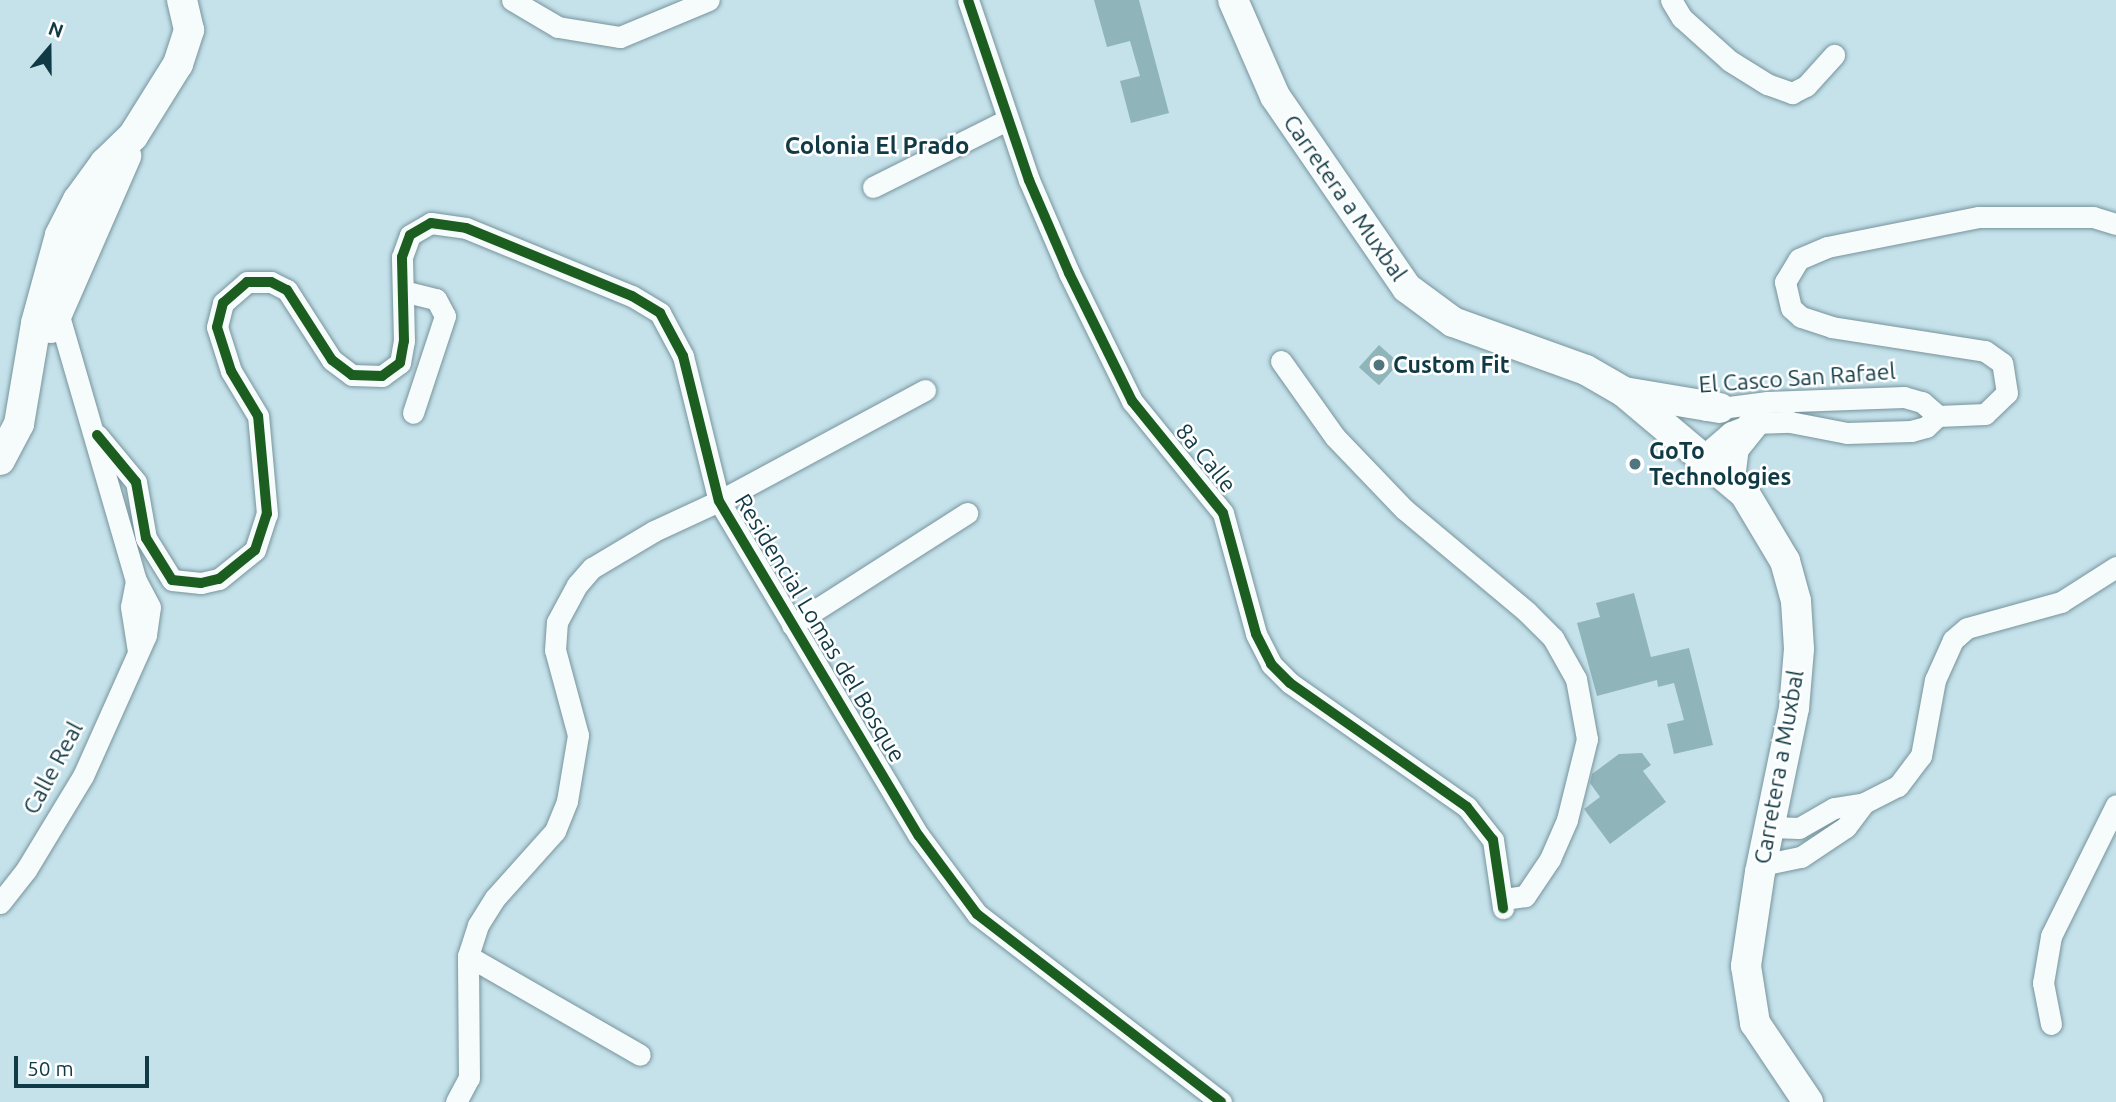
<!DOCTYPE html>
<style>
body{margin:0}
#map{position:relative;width:2116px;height:1102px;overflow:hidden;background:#c5e2eb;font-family:Ubuntu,sans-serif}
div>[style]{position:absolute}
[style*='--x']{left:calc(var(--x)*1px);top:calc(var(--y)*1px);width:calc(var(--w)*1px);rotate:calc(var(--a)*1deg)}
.building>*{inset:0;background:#8fb4ba;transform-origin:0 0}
.roads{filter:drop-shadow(0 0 2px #78949c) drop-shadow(0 0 2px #78949c)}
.street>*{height:21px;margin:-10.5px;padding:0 10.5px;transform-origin:10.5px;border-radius:10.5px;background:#f6fbfc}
.secondary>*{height:30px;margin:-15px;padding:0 15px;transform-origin:15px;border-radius:15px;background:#f6fbfc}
.cycleway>*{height:10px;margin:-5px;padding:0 5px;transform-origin:5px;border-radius:5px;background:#1b5e20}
.dots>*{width:19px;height:19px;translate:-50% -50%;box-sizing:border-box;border:4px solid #fff;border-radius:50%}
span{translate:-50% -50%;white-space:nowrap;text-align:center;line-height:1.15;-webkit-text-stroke:5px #fff;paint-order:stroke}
.street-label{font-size:23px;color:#103a45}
.poi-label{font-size:23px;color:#103a45;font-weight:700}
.left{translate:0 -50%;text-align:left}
.neighbourhood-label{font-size:24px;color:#103a45;font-weight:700}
.north{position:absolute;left:14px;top:14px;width:70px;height:70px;-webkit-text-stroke:5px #fff;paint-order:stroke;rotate:20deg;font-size:19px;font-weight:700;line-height:28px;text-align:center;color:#103a45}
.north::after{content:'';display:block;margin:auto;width:24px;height:32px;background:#103a45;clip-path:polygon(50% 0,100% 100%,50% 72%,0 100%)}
.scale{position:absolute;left:14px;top:1056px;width:135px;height:32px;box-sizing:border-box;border:4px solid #103a45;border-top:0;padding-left:9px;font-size:21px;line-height:24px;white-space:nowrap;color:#103a45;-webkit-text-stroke:5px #fff;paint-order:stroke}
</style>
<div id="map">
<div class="building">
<div style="clip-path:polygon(1094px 0,1139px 0,1169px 113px,1131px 123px,1120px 81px,1140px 76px,1130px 41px,1107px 47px)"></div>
<div style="left:1379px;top:345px;width:27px;height:30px;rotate:42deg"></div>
<div style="clip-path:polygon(1634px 593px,1651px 657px,1689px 648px,1713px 745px,1674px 754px,1667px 724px,1684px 720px,1674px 683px,1658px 687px,1657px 680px,1597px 696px,1577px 623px,1600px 617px,1596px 603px)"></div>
<div style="clip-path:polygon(1642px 753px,1651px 765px,1643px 771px,1666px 802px,1610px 844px,1584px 809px,1600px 797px,1590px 783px,1592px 774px,1619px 754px)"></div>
</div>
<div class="roads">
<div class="street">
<div style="--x:512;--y:0;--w:53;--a:30.4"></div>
<div style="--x:558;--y:27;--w:63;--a:9.2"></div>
<div style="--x:620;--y:37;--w:96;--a:-22.6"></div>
<div style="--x:968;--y:0;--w:190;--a:71.3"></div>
<div style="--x:1029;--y:180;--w:101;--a:66.7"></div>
<div style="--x:1069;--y:273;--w:143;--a:63.8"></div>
<div style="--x:1132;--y:401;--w:144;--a:50.9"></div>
<div style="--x:1223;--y:513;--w:125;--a:74.7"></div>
<div style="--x:1256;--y:634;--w:34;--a:63"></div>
<div style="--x:1271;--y:664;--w:27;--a:45"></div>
<div style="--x:1290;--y:683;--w:216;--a:35"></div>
<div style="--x:1467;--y:807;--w:42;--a:51.8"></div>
<div style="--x:1493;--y:840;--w:69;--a:81.6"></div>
<div style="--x:1671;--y:0;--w:21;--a:59"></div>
<div style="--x:1682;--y:18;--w:64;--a:41.9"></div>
<div style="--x:1730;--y:61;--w:44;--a:31.9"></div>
<div style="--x:1767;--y:84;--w:27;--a:20"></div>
<div style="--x:1792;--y:93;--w:16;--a:-27"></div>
<div style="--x:1806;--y:86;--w:42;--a:-47.9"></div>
<div style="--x:873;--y:187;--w:150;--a:-26.6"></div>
<div style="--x:403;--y:291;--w:34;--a:14"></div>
<div style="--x:436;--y:299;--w:19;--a:62"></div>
<div style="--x:445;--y:316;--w:102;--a:108.3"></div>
<div style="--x:1281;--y:361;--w:93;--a:54.6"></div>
<div style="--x:1335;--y:437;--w:100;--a:46.2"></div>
<div style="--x:1404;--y:509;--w:160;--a:39.9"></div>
<div style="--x:1527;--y:612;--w:37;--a:45"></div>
<div style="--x:1553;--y:638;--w:47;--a:60.7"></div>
<div style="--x:1576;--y:679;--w:61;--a:79.6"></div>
<div style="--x:1587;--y:739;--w:83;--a:103.9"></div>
<div style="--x:1567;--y:820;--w:43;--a:113.6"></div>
<div style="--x:1550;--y:859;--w:45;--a:124"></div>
<div style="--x:1525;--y:896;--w:22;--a:172"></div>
<div style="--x:1706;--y:410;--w:62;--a:-7.5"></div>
<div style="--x:1767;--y:402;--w:137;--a:-2.1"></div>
<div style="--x:1904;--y:397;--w:19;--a:16"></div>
<div style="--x:1922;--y:402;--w:21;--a:41"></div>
<div style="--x:97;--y:435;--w:61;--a:50.3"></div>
<div style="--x:136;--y:482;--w:57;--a:79.9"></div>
<div style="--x:146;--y:538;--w:49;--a:58.2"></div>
<div style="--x:172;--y:580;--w:29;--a:6"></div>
<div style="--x:201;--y:583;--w:18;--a:-13"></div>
<div style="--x:219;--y:579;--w:46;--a:-38.9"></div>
<div style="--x:255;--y:550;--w:38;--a:-72"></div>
<div style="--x:267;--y:514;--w:98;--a:-95.2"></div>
<div style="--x:258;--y:416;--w:52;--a:-121"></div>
<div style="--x:231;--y:371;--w:46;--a:-107.7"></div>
<div style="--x:217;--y:327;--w:25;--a:-76"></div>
<div style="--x:223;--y:303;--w:32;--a:-41"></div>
<div style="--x:247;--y:282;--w:24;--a:0"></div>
<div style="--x:271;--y:282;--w:18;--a:27"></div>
<div style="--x:287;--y:290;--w:83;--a:57.3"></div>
<div style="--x:332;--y:360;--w:25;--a:37"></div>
<div style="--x:352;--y:375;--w:30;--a:2"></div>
<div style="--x:382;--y:376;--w:22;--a:-36"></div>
<div style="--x:400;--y:363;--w:22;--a:-80"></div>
<div style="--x:404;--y:341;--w:84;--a:-91.4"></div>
<div style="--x:402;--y:257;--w:23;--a:-70"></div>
<div style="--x:410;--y:235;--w:24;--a:-30"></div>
<div style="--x:431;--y:223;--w:35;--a:8"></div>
<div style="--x:466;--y:228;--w:179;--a:22.3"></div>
<div style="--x:632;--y:296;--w:33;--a:31"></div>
<div style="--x:660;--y:313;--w:49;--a:61.9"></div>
<div style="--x:683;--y:356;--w:149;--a:76.1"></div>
<div style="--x:719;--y:501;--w:390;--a:59.2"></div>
<div style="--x:919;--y:836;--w:97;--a:53.4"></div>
<div style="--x:977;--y:914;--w:308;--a:37.6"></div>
<div style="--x:1702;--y:457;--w:38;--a:-41"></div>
<div style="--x:1731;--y:432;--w:25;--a:-21"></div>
<div style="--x:1754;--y:423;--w:36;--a:-2"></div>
<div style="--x:1790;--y:422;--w:58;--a:10.9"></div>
<div style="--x:1847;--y:433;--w:64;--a:-1.8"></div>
<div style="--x:1911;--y:431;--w:16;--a:-15"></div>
<div style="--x:1926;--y:427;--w:16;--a:-43"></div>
<div style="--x:1938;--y:416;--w:47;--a:-2.4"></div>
<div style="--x:1985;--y:414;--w:30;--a:-44"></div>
<div style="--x:2007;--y:393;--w:30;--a:-99"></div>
<div style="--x:2002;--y:363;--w:21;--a:-145"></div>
<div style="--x:1985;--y:351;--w:155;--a:-171.1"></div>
<div style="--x:1832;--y:327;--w:33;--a:-162"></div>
<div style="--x:1801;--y:317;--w:13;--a:-138"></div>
<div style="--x:1791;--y:308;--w:27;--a:-103"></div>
<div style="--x:1785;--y:282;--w:27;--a:-59"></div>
<div style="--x:1799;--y:259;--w:30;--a:-23"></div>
<div style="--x:1827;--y:247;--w:155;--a:-11.2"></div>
<div style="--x:1979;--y:217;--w:114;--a:0"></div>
<div style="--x:2093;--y:217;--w:24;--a:17"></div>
<div style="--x:136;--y:581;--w:26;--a:101"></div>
<div style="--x:131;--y:607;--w:45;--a:81"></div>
<div style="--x:792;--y:625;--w:208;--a:-32.6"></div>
<div style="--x:1771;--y:827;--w:28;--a:2"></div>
<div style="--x:1799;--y:828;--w:40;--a:-29.7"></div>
<div style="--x:1834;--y:808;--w:30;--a:-9"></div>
<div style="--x:1864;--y:803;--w:38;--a:-27"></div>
<div style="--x:1898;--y:786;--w:38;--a:-53"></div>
<div style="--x:1921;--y:756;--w:77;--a:-79.6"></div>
<div style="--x:1935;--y:680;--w:44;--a:-65.8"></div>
<div style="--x:1953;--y:640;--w:18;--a:-41"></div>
<div style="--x:1967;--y:628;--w:98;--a:-15.5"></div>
<div style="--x:2061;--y:602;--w:65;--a:-32.5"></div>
<div style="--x:1762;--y:865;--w:40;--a:-12"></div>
<div style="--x:1801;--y:857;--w:54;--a:-33.7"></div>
<div style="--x:1846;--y:827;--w:30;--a:-53"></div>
<div style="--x:0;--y:903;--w:42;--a:-51.8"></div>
<div style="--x:26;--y:870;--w:110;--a:-58.8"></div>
<div style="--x:83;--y:776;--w:154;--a:-65.9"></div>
<div style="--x:146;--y:635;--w:28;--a:-82"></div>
<div style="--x:150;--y:607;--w:30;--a:-118"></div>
<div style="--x:136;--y:581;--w:283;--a:-106.2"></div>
<div style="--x:468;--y:956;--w:198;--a:29.9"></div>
<div style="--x:2051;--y:1024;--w:42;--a:-101"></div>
<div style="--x:2043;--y:983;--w:48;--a:-80.3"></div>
<div style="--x:2051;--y:936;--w:146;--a:-63.6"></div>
<div style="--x:456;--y:1102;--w:27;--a:-62"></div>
<div style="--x:469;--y:1078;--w:122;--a:-90.5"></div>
<div style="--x:468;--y:956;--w:33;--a:-72"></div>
<div style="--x:478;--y:925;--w:32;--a:-58"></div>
<div style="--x:495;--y:898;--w:90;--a:-48.2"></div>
<div style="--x:555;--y:831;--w:32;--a:-68"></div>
<div style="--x:567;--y:801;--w:67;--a:-80.5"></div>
<div style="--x:578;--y:735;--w:88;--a:-105.1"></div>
<div style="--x:555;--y:650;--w:28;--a:-86"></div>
<div style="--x:557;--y:622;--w:42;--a:-61.6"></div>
<div style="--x:577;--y:585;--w:23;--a:-49"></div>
<div style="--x:592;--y:568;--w:72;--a:-30.8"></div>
<div style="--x:654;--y:531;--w:72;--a:-24.8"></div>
<div style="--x:719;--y:501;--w:234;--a:-28.3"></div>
</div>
<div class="secondary">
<div style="--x:1233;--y:0;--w:105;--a:66.4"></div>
<div style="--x:1275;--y:96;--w:233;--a:55.5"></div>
<div style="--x:1407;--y:288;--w:57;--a:36.5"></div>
<div style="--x:1453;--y:322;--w:141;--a:19.8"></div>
<div style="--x:1586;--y:370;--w:44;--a:30.1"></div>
<div style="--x:1624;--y:392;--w:158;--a:40.1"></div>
<div style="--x:1745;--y:494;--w:78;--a:59.2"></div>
<div style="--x:1785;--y:561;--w:41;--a:74.6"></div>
<div style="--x:1796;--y:601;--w:48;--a:86.4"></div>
<div style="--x:1799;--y:649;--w:59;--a:94.8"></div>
<div style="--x:1794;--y:708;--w:167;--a:101.7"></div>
<div style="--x:1760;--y:872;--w:95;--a:98.5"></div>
<div style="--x:1746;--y:966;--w:58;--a:81"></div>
<div style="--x:1755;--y:1023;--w:95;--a:56.1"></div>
<div style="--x:51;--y:328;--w:188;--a:-66.4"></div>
<div style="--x:1624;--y:392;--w:97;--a:9.5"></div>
<div style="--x:0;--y:460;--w:41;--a:-62.2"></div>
<div style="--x:19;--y:424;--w:102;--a:-80.4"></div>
<div style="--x:36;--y:323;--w:91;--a:-74.7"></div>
<div style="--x:60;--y:235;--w:39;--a:-63"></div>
<div style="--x:78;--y:200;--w:46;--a:-53.9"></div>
<div style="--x:105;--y:163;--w:39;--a:-44"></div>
<div style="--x:133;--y:136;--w:85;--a:-58"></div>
<div style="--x:178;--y:64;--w:36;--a:-72"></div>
<div style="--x:189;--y:30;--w:31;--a:-103"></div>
<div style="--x:1730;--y:479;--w:31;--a:-83"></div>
<div style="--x:1734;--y:448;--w:32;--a:-51"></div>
</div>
</div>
<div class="cycleway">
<div style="--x:968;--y:0;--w:190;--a:71.3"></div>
<div style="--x:1029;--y:180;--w:101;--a:66.7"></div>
<div style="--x:1069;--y:273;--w:143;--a:63.8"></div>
<div style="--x:1132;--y:401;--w:144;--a:50.9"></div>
<div style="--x:1223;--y:513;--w:125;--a:74.7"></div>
<div style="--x:1256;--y:634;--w:34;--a:63"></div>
<div style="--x:1271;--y:664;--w:27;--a:45"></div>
<div style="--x:1290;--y:683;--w:216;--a:35"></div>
<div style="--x:1467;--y:807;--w:42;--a:51.8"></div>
<div style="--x:1493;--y:840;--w:69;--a:81.6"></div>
<div style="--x:97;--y:435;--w:61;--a:50.3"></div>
<div style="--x:136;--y:482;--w:57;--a:79.9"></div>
<div style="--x:146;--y:538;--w:49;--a:58.2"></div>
<div style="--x:172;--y:580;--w:29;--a:6"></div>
<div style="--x:201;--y:583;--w:18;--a:-13"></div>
<div style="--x:219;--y:579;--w:46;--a:-38.9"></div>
<div style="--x:255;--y:550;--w:38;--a:-72"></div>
<div style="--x:267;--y:514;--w:98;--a:-95.2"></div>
<div style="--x:258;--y:416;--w:52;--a:-121"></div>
<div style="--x:231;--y:371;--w:46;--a:-107.7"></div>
<div style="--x:217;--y:327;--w:25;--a:-76"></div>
<div style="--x:223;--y:303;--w:32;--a:-41"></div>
<div style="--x:247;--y:282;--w:24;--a:0"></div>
<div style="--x:271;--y:282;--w:18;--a:27"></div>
<div style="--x:287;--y:290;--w:83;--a:57.3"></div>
<div style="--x:332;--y:360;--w:25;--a:37"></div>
<div style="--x:352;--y:375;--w:30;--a:2"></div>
<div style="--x:382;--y:376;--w:22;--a:-36"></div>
<div style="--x:400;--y:363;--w:22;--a:-80"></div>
<div style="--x:404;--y:341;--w:84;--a:-91.4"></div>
<div style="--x:402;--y:257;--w:23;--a:-70"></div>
<div style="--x:410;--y:235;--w:24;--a:-30"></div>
<div style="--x:431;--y:223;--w:35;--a:8"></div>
<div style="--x:466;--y:228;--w:179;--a:22.3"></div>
<div style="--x:632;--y:296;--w:33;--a:31"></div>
<div style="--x:660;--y:313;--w:49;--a:61.9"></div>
<div style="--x:683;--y:356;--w:149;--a:76.1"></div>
<div style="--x:719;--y:501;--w:390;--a:59.2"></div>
<div style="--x:919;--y:836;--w:97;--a:53.4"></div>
<div style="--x:977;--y:914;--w:308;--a:37.6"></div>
</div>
<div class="dots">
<div style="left:1379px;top:365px;background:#4f757f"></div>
<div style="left:1635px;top:464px;background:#4f757f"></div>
</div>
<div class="street-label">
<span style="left:1345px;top:198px;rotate:55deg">Carretera a Muxbal</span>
<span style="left:1797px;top:378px;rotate:-4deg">El Casco San Rafael</span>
<span style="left:1206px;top:458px;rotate:51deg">8a Calle</span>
<span style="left:820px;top:628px;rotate:59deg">Residencial Lomas del Bosque</span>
<span style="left:1779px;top:767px;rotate:-80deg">Carretera a Muxbal</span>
<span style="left:53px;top:768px;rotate:-62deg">Calle Real</span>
</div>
<div class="poi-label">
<span class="left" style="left:1393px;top:365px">Custom Fit</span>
<span class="left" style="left:1649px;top:464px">GoTo<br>Technologies</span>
</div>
<div class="neighbourhood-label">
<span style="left:877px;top:146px">Colonia El Prado</span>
</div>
<div class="north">N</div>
<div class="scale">50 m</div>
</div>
